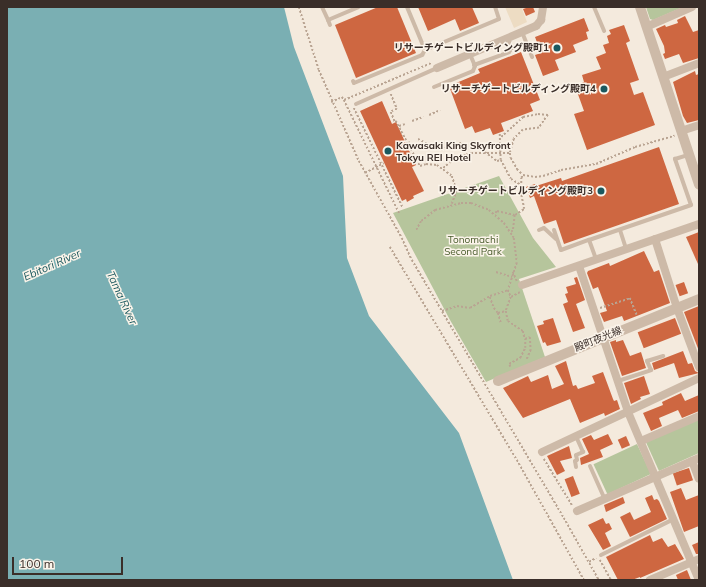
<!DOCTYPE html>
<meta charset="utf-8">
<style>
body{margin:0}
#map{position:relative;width:706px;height:587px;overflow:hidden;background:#f4eadd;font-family:Mulish,"Noto Sans JP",sans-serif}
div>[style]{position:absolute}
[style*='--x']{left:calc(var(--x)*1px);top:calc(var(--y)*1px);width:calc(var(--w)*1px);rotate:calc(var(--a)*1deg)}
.green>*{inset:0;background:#b6c59c;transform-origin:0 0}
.plaza>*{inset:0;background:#eddcc3}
.water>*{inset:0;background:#7aafb3}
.building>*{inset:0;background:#ce6741;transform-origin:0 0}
.path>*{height:1.5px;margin-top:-0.75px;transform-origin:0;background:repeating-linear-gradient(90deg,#b9a492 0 2px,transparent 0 4px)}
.service>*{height:4px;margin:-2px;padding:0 2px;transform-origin:2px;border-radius:2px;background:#cdbaa8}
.minor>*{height:8px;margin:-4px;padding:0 4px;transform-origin:4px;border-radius:4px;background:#cdbaa8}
.tertiary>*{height:10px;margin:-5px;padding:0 5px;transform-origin:5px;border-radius:5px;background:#cdbaa8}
.dots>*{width:11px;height:11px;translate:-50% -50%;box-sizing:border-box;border:2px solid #fbf4ea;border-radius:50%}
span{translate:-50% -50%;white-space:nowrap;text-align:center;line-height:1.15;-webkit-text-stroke:3px #fbf4ea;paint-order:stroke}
.poi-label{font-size:10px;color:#3a2e29;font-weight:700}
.right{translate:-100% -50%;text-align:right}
.left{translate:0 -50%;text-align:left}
.park-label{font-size:10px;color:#475a2a}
.street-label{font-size:10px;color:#3a2e29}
.water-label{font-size:11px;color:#1b585e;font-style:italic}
.frame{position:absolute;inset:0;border:8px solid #3a2e29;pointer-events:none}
.scale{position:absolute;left:12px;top:557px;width:111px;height:18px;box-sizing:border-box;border:2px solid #3a2e29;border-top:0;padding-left:5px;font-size:12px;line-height:14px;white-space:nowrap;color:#3a2e29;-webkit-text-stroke:3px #fbf4ea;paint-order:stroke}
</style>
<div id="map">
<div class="green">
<div style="clip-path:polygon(646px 7px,683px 7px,653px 20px,650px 19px)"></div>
<div style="clip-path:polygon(499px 176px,533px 238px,556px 267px,519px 279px,545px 357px,486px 382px,450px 320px,393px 213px)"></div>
<div style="clip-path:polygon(699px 419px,699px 453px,659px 471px,645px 440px)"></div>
<div style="left:637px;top:444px;width:33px;height:48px;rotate:65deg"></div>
</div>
<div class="plaza">
<div style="clip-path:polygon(505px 7px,526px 7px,522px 9px,527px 22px,514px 28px)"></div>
</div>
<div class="water">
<div style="clip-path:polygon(7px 7px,284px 7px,294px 47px,343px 176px,347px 258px,369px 316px,459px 433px,513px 580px,7px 580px)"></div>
</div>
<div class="building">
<div style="clip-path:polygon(378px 7px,397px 7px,416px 53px,356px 78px,335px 25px)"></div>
<div style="clip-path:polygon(418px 7px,472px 7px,479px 23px,460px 31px,455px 19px,428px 31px)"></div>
<div style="clip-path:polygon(529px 7px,533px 7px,535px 12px,526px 16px,523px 9px)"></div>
<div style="clip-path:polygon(685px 16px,693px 32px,699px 30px,699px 58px,683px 63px,679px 54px,665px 59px,663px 54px,665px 53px,664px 46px,656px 29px,665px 25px,666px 27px,678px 23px,677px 20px)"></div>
<div style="clip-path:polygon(584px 18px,589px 31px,586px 32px,588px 39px,573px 45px,576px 52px,555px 60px,559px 70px,543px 76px,535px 55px,541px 53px,535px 37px)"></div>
<div style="clip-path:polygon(624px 25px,630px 41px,626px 43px,639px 80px,630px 83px,634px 95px,643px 92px,655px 125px,587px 150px,574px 114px,584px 111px,575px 86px,584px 82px,582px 75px,601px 69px,596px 57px,606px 53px,603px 45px,609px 43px,607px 36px,611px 34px,609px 30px)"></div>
<div style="clip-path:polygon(521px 52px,540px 100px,530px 104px,533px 111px,501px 123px,504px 131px,493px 135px,490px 128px,475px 133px,472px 126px,465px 129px,449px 86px,480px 73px,478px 69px)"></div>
<div style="clip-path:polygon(695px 71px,696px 75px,699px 74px,699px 120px,687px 123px,683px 116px,673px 82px)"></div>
<div style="clip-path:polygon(382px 101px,392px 124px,396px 122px,406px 144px,416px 165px,412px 167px,424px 191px,413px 196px,414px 198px,407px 202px,406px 199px,402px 201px,360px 111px)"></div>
<div style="clip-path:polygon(659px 147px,679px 204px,564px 244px,556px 220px,544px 224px,534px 196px,530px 198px,526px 187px,535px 184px,536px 186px,561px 178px,562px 181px)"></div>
<div style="clip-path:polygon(699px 232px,699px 264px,698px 264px,686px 237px)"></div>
<div style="clip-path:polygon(644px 251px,654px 272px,659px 270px,670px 303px,624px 321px,622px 316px,604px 322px,600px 313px,607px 311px,598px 287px,593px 289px,587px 273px,588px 271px,609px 263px,610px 266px)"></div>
<div style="clip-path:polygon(577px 277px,585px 300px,576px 304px,585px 328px,573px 332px,563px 304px,568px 302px,565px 294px,568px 293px,566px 287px,576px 284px,574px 278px)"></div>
<div style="left:684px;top:282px;width:12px;height:9px;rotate:70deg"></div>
<div style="clip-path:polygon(699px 306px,699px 351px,684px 312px)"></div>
<div style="clip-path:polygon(553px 318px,561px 342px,547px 346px,545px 342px,543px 343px,537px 326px,544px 324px,543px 321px)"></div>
<div style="left:675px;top:318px;width:17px;height:40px;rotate:69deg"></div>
<div style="clip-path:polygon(616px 340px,616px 342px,623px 340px,630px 356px,641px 352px,646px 368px,622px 376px,610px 342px)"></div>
<div style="clip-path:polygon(683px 351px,688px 364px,692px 363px,695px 371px,699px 373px,679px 378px,674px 363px,654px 370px,652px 363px)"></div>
<div style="clip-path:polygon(566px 361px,573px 386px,576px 385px,578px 389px,595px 383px,592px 376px,603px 372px,613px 399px,614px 401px,617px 400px,620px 409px,605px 416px,604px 413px,580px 423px,570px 399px,523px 418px,503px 388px,528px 376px,531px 382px,548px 375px,552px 389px,564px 384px,555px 366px)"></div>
<div style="clip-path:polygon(644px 376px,650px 394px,640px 397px,641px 399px,631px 404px,624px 383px)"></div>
<div style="clip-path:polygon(681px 393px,685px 401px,699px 395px,699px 411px,682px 418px,678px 410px,659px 418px,662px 426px,651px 431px,643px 413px,663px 405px,662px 402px)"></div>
<div style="clip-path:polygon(608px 434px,613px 444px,600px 450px,603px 457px,581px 465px,580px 458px,589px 454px,582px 439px,591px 435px,594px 440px)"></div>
<div style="left:626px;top:436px;width:10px;height:9px;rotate:66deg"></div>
<div style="clip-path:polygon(569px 446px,572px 458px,560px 461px,565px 471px,557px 475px,547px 456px)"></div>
<div style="left:689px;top:468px;width:13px;height:17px;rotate:72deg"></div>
<div style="left:573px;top:476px;width:19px;height:9px;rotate:69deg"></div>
<div style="clip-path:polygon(681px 488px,686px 500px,699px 495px,699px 526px,684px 532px,670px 492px)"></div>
<div style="clip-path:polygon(652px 495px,654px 500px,657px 499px,659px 501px,667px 519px,630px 537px,620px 517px,630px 512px,634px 520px,651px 512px,645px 498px)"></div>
<div style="clip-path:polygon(623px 497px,625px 503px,606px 512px,604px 505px)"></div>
<div style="clip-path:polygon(603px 518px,606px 524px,609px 523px,612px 529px,605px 533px,611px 546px,603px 550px,588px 525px)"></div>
<div style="clip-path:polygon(650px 535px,653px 542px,662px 538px,668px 547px,675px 544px,684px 559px,640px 578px,640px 577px,632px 580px,618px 580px,606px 557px)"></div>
<div style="clip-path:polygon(699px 542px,699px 554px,696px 554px,692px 545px)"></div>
<div style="clip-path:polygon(687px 570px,691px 580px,678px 580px,676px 575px)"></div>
</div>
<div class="path">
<div style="--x:299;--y:7;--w:66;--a:72.4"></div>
<div style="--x:319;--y:70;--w:99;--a:66.3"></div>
<div style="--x:359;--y:161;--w:88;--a:60.8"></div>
<div style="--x:402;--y:238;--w:24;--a:66"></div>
<div style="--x:412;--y:260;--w:299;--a:59.5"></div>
<div style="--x:564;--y:518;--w:71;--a:60.6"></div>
<div style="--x:391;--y:94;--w:16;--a:68"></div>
<div style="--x:397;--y:109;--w:7;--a:153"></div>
<div style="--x:391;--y:112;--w:11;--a:68"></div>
<div style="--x:395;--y:122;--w:1;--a:-45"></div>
<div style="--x:396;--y:121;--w:51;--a:61.9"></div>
<div style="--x:420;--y:166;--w:6;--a:-18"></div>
<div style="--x:426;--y:164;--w:11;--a:5"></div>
<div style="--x:437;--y:165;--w:19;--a:36"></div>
<div style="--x:452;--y:176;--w:16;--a:72"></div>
<div style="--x:457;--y:191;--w:14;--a:111"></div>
<div style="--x:344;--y:100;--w:126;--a:64"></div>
<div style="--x:331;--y:102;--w:12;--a:-24"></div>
<div style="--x:342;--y:97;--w:4;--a:56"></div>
<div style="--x:344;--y:100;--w:95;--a:-23"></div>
<div style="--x:354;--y:108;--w:111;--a:63.9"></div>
<div style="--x:429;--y:115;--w:12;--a:-24"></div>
<div style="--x:412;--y:121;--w:12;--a:-20"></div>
<div style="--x:399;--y:126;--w:6;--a:-18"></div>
<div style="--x:500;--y:134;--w:26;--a:88"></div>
<div style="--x:501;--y:160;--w:21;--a:62"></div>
<div style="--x:511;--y:179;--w:12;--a:31"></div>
<div style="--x:501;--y:137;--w:30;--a:-42"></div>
<div style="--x:523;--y:117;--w:15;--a:-11"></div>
<div style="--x:538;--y:114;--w:10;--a:6"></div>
<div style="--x:548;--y:115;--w:16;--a:125"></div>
<div style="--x:539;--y:128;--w:16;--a:173"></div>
<div style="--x:523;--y:130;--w:13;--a:135"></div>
<div style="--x:514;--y:139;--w:15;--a:106"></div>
<div style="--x:510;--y:153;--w:5;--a:79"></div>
<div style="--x:511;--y:158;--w:13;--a:61"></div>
<div style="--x:517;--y:169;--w:8;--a:45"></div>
<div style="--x:418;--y:139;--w:13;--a:27"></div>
<div style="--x:408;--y:143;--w:4;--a:-14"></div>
<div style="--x:459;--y:143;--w:2;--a:0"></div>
<div style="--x:461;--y:143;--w:13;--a:72"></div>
<div style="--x:441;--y:150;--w:13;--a:-18"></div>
<div style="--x:485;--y:152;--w:15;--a:37"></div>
<div style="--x:497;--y:161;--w:4;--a:-14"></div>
<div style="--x:443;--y:168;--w:16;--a:-40"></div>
<div style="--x:455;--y:158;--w:17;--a:-17"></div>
<div style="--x:471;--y:153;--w:39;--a:0"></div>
<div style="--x:365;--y:173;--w:21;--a:-28"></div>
<div style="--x:495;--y:213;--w:3;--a:-45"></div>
<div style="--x:497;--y:211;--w:18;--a:13"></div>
<div style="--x:515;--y:215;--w:16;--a:97"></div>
<div style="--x:513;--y:231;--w:2;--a:153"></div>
<div style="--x:515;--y:215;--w:11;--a:-34"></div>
<div style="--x:524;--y:209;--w:14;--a:-102"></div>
<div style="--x:521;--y:195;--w:17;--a:-90"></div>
<div style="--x:521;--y:178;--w:4;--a:-56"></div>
<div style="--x:523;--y:175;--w:12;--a:9"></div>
<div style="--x:535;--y:177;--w:8;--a:-7"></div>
<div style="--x:543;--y:176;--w:19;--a:-18"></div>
<div style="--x:561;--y:170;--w:36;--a:-10"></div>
<div style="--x:596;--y:164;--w:43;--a:-23.6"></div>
<div style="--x:635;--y:147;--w:41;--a:-15.8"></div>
<div style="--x:416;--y:230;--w:10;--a:-61"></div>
<div style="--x:421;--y:221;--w:18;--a:-38"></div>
<div style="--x:435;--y:210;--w:27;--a:-15"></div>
<div style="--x:461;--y:203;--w:10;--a:0"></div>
<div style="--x:471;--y:203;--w:19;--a:21"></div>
<div style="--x:489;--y:210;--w:20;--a:41"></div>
<div style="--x:504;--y:223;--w:18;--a:56"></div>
<div style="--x:514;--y:238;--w:25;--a:83"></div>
<div style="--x:517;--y:263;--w:28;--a:108"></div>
<div style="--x:508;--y:290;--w:8;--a:67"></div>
<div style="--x:511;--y:297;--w:15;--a:110"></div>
<div style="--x:506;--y:311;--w:10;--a:79"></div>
<div style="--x:508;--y:321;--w:18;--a:34"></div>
<div style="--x:523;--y:331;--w:8;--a:76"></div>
<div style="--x:525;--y:339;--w:5;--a:-22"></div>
<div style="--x:530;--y:337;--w:13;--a:86"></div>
<div style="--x:531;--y:350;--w:10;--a:114"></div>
<div style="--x:390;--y:247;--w:248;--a:59.2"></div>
<div style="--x:517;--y:460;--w:137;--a:60.8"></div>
<div style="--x:496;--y:272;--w:17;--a:17"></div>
<div style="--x:513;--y:272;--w:10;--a:66"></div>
<div style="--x:490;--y:297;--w:12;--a:70"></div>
<div style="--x:494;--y:308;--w:6;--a:51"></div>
<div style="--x:498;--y:313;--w:8;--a:-14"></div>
<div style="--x:511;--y:297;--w:10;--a:-29"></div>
<div style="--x:600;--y:308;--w:32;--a:-18"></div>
<div style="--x:630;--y:298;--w:18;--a:68"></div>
<div style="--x:442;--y:311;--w:16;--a:-18"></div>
<div style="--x:457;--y:306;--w:13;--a:9"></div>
<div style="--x:470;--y:308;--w:23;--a:-31"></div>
<div style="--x:490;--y:296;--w:19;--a:-18"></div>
<div style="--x:498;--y:313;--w:10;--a:73"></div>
<div style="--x:510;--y:367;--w:3;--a:-108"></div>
<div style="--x:509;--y:364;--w:13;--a:-29"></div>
<div style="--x:520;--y:358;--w:11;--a:-63"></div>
<div style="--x:525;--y:348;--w:9;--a:-90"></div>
<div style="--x:544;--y:459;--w:54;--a:58.7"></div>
<div style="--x:600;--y:560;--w:23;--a:61"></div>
<div style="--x:589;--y:562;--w:8;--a:-30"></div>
</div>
<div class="service">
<div style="--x:322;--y:7;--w:14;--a:65"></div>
<div style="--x:594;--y:7;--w:26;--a:67"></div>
<div style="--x:330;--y:25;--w:5;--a:-112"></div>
<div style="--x:328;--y:20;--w:33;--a:-23"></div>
<div style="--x:522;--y:32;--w:27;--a:68"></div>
<div style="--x:425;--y:50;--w:80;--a:-22.7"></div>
<div style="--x:499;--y:19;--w:13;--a:-108"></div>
<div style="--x:474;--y:65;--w:37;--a:-20"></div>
<div style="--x:509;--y:52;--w:5;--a:-53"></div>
<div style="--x:512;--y:48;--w:11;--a:-112"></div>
<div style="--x:353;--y:81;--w:2;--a:63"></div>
<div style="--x:354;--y:83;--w:74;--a:-22.4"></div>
<div style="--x:422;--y:55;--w:6;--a:-59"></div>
<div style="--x:425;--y:50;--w:47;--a:-112.7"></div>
<div style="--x:434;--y:87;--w:42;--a:-22.3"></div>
<div style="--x:473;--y:71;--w:5;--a:-68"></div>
<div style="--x:475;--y:66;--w:13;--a:-113"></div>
<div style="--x:356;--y:104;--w:89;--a:-24"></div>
<div style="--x:539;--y:230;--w:5;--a:-22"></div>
<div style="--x:544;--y:228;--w:16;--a:43"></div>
<div style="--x:554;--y:230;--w:21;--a:71"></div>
<div style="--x:561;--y:250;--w:30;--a:-20"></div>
<div style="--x:620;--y:230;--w:20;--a:72"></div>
<div style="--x:596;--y:259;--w:20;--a:-110"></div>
<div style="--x:589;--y:240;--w:108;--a:-18.9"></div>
<div style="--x:691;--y:205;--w:49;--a:-109.2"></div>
<div style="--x:675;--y:159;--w:14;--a:-17"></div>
<div style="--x:618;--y:381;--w:35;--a:-18"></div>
<div style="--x:651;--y:370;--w:10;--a:-114"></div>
<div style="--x:647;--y:361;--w:17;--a:-17"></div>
<div style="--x:590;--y:466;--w:35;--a:66"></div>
<div style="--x:576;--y:467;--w:6;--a:-99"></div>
<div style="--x:575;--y:461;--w:2;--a:-27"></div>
<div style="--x:577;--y:460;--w:5;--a:-101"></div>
<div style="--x:576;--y:455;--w:8;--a:-23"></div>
<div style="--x:583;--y:452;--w:17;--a:-114"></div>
<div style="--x:601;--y:555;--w:81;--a:-26.3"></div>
</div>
<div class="minor">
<div style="--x:646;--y:27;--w:50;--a:-23.5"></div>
<div style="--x:437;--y:68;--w:108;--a:-23"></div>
<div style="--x:536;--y:26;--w:8;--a:-50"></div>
<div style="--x:541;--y:20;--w:13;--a:-81"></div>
<div style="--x:663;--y:77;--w:39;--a:-21"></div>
<div style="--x:681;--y:131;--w:19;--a:-18"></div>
<div style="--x:655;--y:239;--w:72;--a:72.3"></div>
<div style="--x:677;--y:308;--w:63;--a:69.6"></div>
<div style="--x:579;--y:266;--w:154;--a:71.4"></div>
<div style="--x:628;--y:412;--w:182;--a:67.1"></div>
<div style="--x:522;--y:285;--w:187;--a:-19"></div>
<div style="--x:641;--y:441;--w:63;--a:-23.3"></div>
<div style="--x:542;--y:452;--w:174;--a:-25.2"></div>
<div style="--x:692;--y:461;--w:19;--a:69"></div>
<div style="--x:577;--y:511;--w:133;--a:-23.5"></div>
<div style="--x:650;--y:580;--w:53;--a:-23.2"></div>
</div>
<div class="tertiary">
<div style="--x:640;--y:7;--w:187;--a:71.6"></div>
<div style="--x:498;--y:381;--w:217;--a:-22.2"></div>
</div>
<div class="dots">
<div style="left:557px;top:48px;background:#1b585e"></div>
<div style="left:604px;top:89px;background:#1b585e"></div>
<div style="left:388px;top:151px;background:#1b585e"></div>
<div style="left:601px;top:191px;background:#1b585e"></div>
</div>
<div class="poi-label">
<span class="right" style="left:549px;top:48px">リサーチゲートビルディング殿町1</span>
<span class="right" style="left:596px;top:89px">リサーチゲートビルディング殿町4</span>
<span class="left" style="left:396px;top:151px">Kawasaki King Skyfront<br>Tokyu REI Hotel</span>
<span class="right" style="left:593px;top:191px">リサーチゲートビルディング殿町3</span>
</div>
<div class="park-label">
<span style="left:473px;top:245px">Tonomachi<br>Second Park</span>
</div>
<div class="street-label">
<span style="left:598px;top:339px;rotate:-22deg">殿町夜光線</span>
</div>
<div class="water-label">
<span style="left:52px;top:265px;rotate:-24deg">Ebitori River</span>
<span style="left:122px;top:298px;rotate:65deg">Tama River</span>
</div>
<div class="frame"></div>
<div class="scale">100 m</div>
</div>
